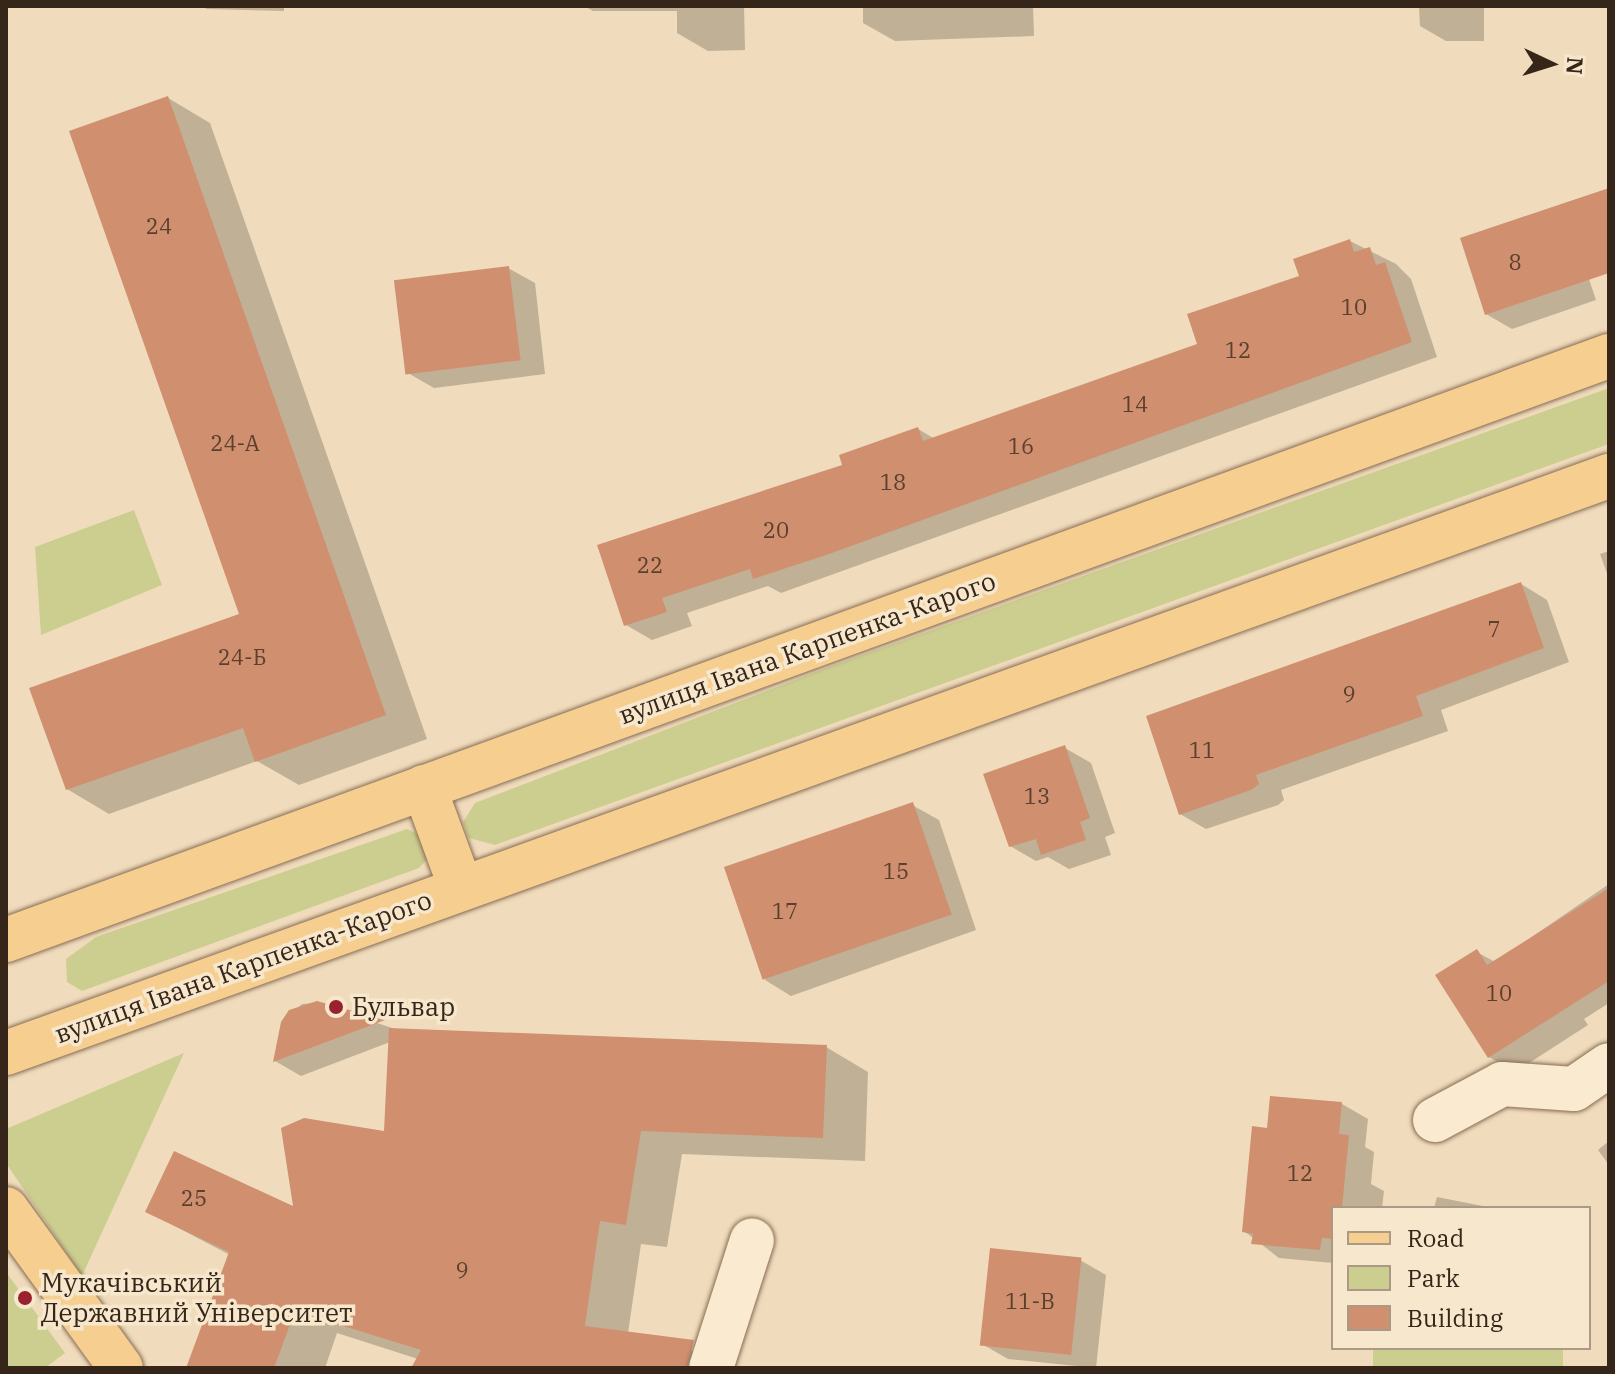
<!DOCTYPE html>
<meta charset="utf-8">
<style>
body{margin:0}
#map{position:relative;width:1615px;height:1374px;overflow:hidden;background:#f0dcbc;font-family:"IBM Plex Serif",serif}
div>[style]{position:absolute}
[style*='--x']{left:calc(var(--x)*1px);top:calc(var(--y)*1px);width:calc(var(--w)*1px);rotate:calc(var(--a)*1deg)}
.green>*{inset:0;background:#ccce90;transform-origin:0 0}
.shadow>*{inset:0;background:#0003}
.building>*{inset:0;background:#d0906f;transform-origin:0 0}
.roads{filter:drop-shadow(0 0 2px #886c55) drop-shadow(0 0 2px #886c55)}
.minor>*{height:44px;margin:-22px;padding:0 22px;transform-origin:22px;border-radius:22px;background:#faeacf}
.major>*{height:44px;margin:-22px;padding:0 22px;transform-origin:22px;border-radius:22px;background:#f6ce90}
.dots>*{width:22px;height:22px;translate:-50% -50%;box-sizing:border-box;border:4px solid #f7e7cc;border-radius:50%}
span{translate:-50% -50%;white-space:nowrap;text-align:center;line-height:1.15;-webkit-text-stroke:7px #f7e7cc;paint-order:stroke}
.number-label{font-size:22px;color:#5c402f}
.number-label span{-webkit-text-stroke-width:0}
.street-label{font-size:26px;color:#36261a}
.poi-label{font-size:26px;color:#36261a}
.left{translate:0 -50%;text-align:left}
.frame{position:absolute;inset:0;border:8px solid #36261a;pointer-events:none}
.legend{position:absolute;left:1331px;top:1206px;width:260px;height:144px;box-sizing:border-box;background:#f7e7cc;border:2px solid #aa9a85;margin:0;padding:10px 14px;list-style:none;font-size:24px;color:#36261a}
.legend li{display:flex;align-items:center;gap:16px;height:40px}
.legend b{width:40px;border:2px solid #aa9a85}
.north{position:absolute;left:1511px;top:24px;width:80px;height:80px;-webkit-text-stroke:6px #f7e7cc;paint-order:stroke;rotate:94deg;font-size:22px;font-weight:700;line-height:32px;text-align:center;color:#36261a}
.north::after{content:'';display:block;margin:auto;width:28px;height:36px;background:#36261a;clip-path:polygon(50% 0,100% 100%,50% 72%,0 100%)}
</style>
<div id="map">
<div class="green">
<div style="clip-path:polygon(1609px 388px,1609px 444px,495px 845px,469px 838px,463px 822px,475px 803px,829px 667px)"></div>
<div style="clip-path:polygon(134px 510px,162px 585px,41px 635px,35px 547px)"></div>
<div style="clip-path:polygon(407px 829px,424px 837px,428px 858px,419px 868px,82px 991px,67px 982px,66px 959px,96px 937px)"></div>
<div style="clip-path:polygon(184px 1053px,82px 1276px,6px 1163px,6px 1129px)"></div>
<div style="clip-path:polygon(6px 1272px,65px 1353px,45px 1368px,6px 1368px)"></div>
<div style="left:1373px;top:1348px;width:190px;height:21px"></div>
</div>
<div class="shadow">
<div style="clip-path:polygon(201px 6px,284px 6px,284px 11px,207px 9px)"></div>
<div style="clip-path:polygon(584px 6px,744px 6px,745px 50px,708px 51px,677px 33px,677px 11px,593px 11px)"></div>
<div style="clip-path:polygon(863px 6px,1033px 6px,1034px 36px,895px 41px,863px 23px)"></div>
<div style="clip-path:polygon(1419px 6px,1484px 6px,1484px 41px,1446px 41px,1420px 26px)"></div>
<div style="clip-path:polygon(168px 98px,210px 123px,427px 739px,299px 785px,257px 761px,109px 814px,67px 789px,242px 616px)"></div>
<div style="clip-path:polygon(1571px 226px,1596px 300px,1512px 329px,1486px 314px)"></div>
<div style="clip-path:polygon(1350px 241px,1396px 264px,1411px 279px,1437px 357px,781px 593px,768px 586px,687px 613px,692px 626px,652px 640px,626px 625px,599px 546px,845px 466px,918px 429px,935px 439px,1199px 345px)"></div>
<div style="clip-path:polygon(508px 268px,535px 283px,545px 374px,434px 388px,408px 373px)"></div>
<div style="clip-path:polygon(1609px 551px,1609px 579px,1600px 554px)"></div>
<div style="clip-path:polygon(1521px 584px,1547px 600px,1569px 662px,1441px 710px,1448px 731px,1281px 790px,1284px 800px,1278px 805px,1206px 829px,1180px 814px)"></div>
<div style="clip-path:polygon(1065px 748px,1091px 763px,1115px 833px,1105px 837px,1111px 855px,1069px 869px,1048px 857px,1036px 861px,1010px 846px)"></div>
<div style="clip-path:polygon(912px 805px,939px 820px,976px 930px,791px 996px,765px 980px)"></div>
<div style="clip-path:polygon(1609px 884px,1609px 1003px,1584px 1019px,1588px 1025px,1515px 1072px,1489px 1057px,1477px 952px,1495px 962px)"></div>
<div style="clip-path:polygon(317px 1003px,398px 1030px,826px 1047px,868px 1072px,865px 1161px,682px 1154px,667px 1247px,641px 1244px,628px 1333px,671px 1339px,713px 1363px,713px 1368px,413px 1368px,418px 1359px,337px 1333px,325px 1368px,188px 1368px,230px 1255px,148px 1212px,295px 1210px,386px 1134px,390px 1042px,301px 1076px,275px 1061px,282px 1023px,302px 1004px)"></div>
<div style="clip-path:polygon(1342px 1104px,1368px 1119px,1365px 1147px,1374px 1152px,1371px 1184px,1384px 1191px,1382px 1208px,1333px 1208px,1333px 1263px,1279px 1258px,1244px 1231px,1269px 1130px)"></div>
<div style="clip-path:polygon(1609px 1141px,1609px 1165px,1598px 1150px)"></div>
<div style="clip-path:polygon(1437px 1197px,1493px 1208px,1434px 1208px)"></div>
<div style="clip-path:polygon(1080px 1260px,1106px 1275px,1096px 1368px,1008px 1359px,982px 1344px)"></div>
</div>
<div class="building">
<div style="clip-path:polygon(168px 96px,386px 715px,255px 762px,243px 728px,66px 790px,29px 688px,239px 614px,69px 131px)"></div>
<div style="clip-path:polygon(1609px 188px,1609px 273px,1485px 315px,1460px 238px)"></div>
<div style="clip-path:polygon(1350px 239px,1354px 252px,1370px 247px,1376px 265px,1385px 262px,1412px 342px,829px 554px,753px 579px,750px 569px,662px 598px,667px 612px,624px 626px,597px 545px,842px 465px,839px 455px,918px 427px,923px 441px,1197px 344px,1187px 314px,1299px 276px,1293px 259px)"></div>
<div style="left:509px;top:266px;width:95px;height:116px;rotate:83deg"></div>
<div style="clip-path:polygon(1521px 582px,1544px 648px,1416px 696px,1423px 716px,1256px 775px,1259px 784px,1251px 790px,1179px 815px,1146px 716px)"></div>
<div style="clip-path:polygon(1065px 745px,1090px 818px,1080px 822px,1086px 840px,1041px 855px,1036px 839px,1009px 847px,983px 774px)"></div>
<div style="left:913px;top:802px;width:119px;height:200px;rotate:71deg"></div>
<div style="clip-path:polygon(1609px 888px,1609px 981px,1488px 1058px,1435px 975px,1477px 949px,1487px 965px)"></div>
<div style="clip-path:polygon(317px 1001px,385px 1020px,273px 1062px,281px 1022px,289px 1010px)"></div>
<div style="clip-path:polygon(389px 1028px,827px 1045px,823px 1138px,641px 1131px,626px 1225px,600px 1221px,585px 1326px,694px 1340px,687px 1368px,411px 1368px,421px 1350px,295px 1311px,274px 1368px,186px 1368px,229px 1252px,145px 1212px,174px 1151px,293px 1206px,281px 1128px,304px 1118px,384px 1131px)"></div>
<div style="clip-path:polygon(1270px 1096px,1342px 1102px,1339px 1134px,1349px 1135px,1342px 1208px,1333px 1208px,1333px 1239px,1322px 1238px,1320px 1250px,1251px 1244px,1253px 1234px,1242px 1232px,1252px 1126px,1267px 1128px)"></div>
<div style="left:990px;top:1248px;width:92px;height:98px;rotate:6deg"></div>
</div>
<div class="roads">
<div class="minor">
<div style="--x:1435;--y:1120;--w:76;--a:-28.2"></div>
<div style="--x:1502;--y:1084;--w:72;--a:4"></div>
<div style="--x:1574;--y:1089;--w:42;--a:-34.4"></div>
<div style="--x:711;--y:1368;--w:134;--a:-72.2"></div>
</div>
<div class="major">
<div style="--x:424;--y:787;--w:108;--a:69.9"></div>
<div style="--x:6;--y:940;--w:1706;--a:-20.02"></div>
<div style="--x:6;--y:1053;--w:1704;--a:-19.8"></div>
<div style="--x:6;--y:1209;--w:196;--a:54.1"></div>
</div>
</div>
<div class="dots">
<div style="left:336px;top:1007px;background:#9a222c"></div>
<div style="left:25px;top:1298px;background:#9a222c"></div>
</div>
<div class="number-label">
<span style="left:159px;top:226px">24</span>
<span style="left:1515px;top:262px">8</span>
<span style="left:1354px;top:307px">10</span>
<span style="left:1238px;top:350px">12</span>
<span style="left:1135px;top:404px">14</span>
<span style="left:235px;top:443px">24-А</span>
<span style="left:1021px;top:446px">16</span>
<span style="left:893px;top:482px">18</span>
<span style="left:776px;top:530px">20</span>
<span style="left:650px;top:565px">22</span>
<span style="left:1494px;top:629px">7</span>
<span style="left:242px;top:657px">24-Б</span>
<span style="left:1349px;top:694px">9</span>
<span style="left:1202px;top:750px">11</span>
<span style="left:1037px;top:796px">13</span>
<span style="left:896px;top:871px">15</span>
<span style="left:785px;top:911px">17</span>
<span style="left:1499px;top:993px">10</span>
<span style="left:1300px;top:1173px">12</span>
<span style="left:194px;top:1198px">25</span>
<span style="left:462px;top:1270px">9</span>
<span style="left:1030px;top:1301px">11-В</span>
</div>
<div class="street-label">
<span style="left:807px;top:648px;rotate:-20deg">вулиця Івана Карпенка-Карого</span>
<span style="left:243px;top:967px;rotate:-20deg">вулиця Івана Карпенка-Карого</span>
</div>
<div class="poi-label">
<span class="left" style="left:352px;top:1007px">Бульвар</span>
<span class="left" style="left:41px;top:1298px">Мукачівський<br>Державний Університет</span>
</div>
<div class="frame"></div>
<ul class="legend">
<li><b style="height:10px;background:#f6ce90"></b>Road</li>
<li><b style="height:22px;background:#ccce90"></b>Park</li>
<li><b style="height:22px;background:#d0906f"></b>Building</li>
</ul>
<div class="north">N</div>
</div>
